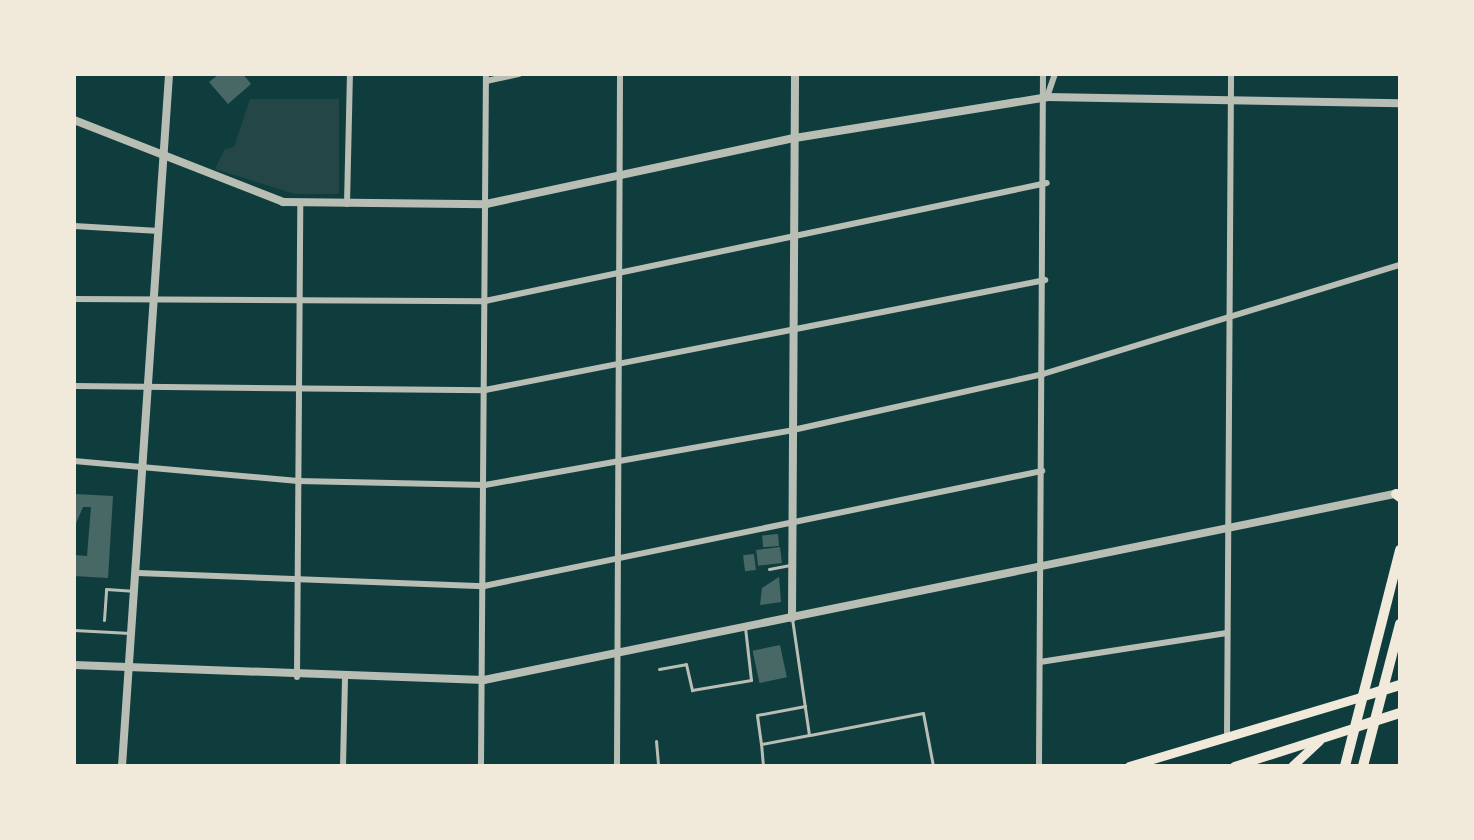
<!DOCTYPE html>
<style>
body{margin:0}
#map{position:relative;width:1474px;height:840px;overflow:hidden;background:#0f3d3e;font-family:Karla,sans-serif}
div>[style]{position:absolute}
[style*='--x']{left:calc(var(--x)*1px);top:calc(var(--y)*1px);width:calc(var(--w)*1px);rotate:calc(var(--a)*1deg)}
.green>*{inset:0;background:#244646}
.building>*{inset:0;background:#486865;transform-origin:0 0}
.service>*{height:3px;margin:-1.5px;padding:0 1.5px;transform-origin:1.5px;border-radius:1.5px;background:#b8beb3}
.minor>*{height:6px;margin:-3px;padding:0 3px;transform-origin:3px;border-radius:3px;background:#b8beb3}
.tertiary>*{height:8px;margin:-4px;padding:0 4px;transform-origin:4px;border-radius:4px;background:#b8beb3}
.secondary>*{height:9px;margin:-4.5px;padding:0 4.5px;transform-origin:4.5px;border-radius:4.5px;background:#f1e9da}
.primary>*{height:10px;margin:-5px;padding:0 5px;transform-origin:5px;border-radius:5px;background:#f1e9da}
.trunk>*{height:10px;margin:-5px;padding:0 5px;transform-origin:5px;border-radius:5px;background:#f1e9da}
span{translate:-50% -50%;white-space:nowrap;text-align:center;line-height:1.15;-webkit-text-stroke:7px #f1e9da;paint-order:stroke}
.frame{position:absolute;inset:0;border:76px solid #f1e9da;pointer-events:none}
</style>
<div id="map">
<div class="green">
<div style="clip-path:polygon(250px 99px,339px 99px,339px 194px,295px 194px,215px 169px,225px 149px,234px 147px)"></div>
</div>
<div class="building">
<div style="clip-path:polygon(219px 74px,243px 74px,251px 84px,228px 104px,209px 82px)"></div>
<div style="clip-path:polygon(74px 494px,113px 496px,108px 578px,74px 576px,74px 555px,87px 556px,91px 507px,83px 507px,74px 528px)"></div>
<div style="left:778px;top:534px;width:12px;height:16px;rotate:85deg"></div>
<div style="left:780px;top:547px;width:16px;height:24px;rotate:83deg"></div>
<div style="left:754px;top:554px;width:16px;height:11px;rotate:83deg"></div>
<div style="clip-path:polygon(779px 577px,781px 602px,760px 605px,762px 588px)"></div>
<div style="left:780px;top:645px;width:33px;height:28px;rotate:78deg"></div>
</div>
<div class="service">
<div style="--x:769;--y:569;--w:20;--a:-11"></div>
<div style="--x:104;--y:620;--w:31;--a:-86"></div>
<div style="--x:106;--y:589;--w:26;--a:4"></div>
<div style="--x:74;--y:630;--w:56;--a:3.1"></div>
<div style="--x:659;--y:669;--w:27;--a:-10"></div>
<div style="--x:686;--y:664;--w:27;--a:77"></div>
<div style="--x:692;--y:690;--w:60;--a:-9.6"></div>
<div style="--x:751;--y:680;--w:53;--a:-96.5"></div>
<div style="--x:810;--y:735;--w:115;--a:-11"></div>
<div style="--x:923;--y:713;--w:54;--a:79.3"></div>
<div style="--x:656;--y:741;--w:25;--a:85"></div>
<div style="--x:761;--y:744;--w:29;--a:-98"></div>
<div style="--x:757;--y:715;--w:49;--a:-10.6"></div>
<div style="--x:763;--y:766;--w:22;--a:-95"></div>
<div style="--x:761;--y:744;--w:49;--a:-10.6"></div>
<div style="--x:809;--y:735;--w:117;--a:-98.3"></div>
</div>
<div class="minor">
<div style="--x:486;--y:81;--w:34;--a:-12"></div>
<div style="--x:1047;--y:97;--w:24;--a:-71"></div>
<div style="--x:347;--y:204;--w:130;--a:-88.7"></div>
<div style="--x:74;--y:226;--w:85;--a:3.4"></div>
<div style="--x:74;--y:299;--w:411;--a:0.3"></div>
<div style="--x:485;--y:301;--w:574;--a:-11.86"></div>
<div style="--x:74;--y:386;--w:411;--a:0.6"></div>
<div style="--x:485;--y:390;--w:571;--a:-11.11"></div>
<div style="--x:74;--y:461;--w:225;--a:5.1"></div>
<div style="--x:298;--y:481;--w:187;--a:1.2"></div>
<div style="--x:485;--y:485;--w:313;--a:-10.1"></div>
<div style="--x:793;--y:430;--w:256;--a:-12.6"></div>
<div style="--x:1043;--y:374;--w:373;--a:-17"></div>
<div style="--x:138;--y:573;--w:346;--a:2.2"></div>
<div style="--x:484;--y:586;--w:570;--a:-11.65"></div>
<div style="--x:1040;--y:662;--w:189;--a:-8.8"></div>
<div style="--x:297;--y:677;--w:473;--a:-89.6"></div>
<div style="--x:1227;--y:736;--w:662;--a:-89.65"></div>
<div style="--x:343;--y:766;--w:88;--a:-88.7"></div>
<div style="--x:481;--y:766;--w:692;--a:-89.59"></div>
<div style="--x:617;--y:766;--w:692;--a:-89.75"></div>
<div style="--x:1039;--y:766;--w:692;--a:-89.67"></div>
</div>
<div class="tertiary">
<div style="--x:74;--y:120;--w:225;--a:21.4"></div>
<div style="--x:283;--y:202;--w:203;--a:0.6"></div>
<div style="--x:486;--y:204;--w:316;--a:-12.1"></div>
<div style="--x:795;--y:138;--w:255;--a:-9.2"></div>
<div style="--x:1047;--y:97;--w:353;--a:1"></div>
<div style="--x:792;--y:618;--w:544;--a:-89.68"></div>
<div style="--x:74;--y:665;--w:410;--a:2.1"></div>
<div style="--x:484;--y:680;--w:934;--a:-11.55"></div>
<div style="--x:122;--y:766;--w:694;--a:-86.11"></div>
</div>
<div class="secondary">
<div style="--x:1129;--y:766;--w:245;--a:-16.6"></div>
<div style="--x:1234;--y:766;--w:128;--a:-17.7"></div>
<div style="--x:1292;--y:766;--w:37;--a:-43"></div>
</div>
<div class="primary">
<div style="--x:1364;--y:696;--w:38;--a:-17"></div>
<div style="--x:1356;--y:727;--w:46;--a:-17.7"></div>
</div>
<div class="trunk">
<div style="--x:1396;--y:494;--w:5;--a:37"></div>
<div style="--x:1345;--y:766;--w:223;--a:-75.7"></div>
<div style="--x:1363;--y:766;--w:147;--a:-75.4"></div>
</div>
<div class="frame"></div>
</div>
